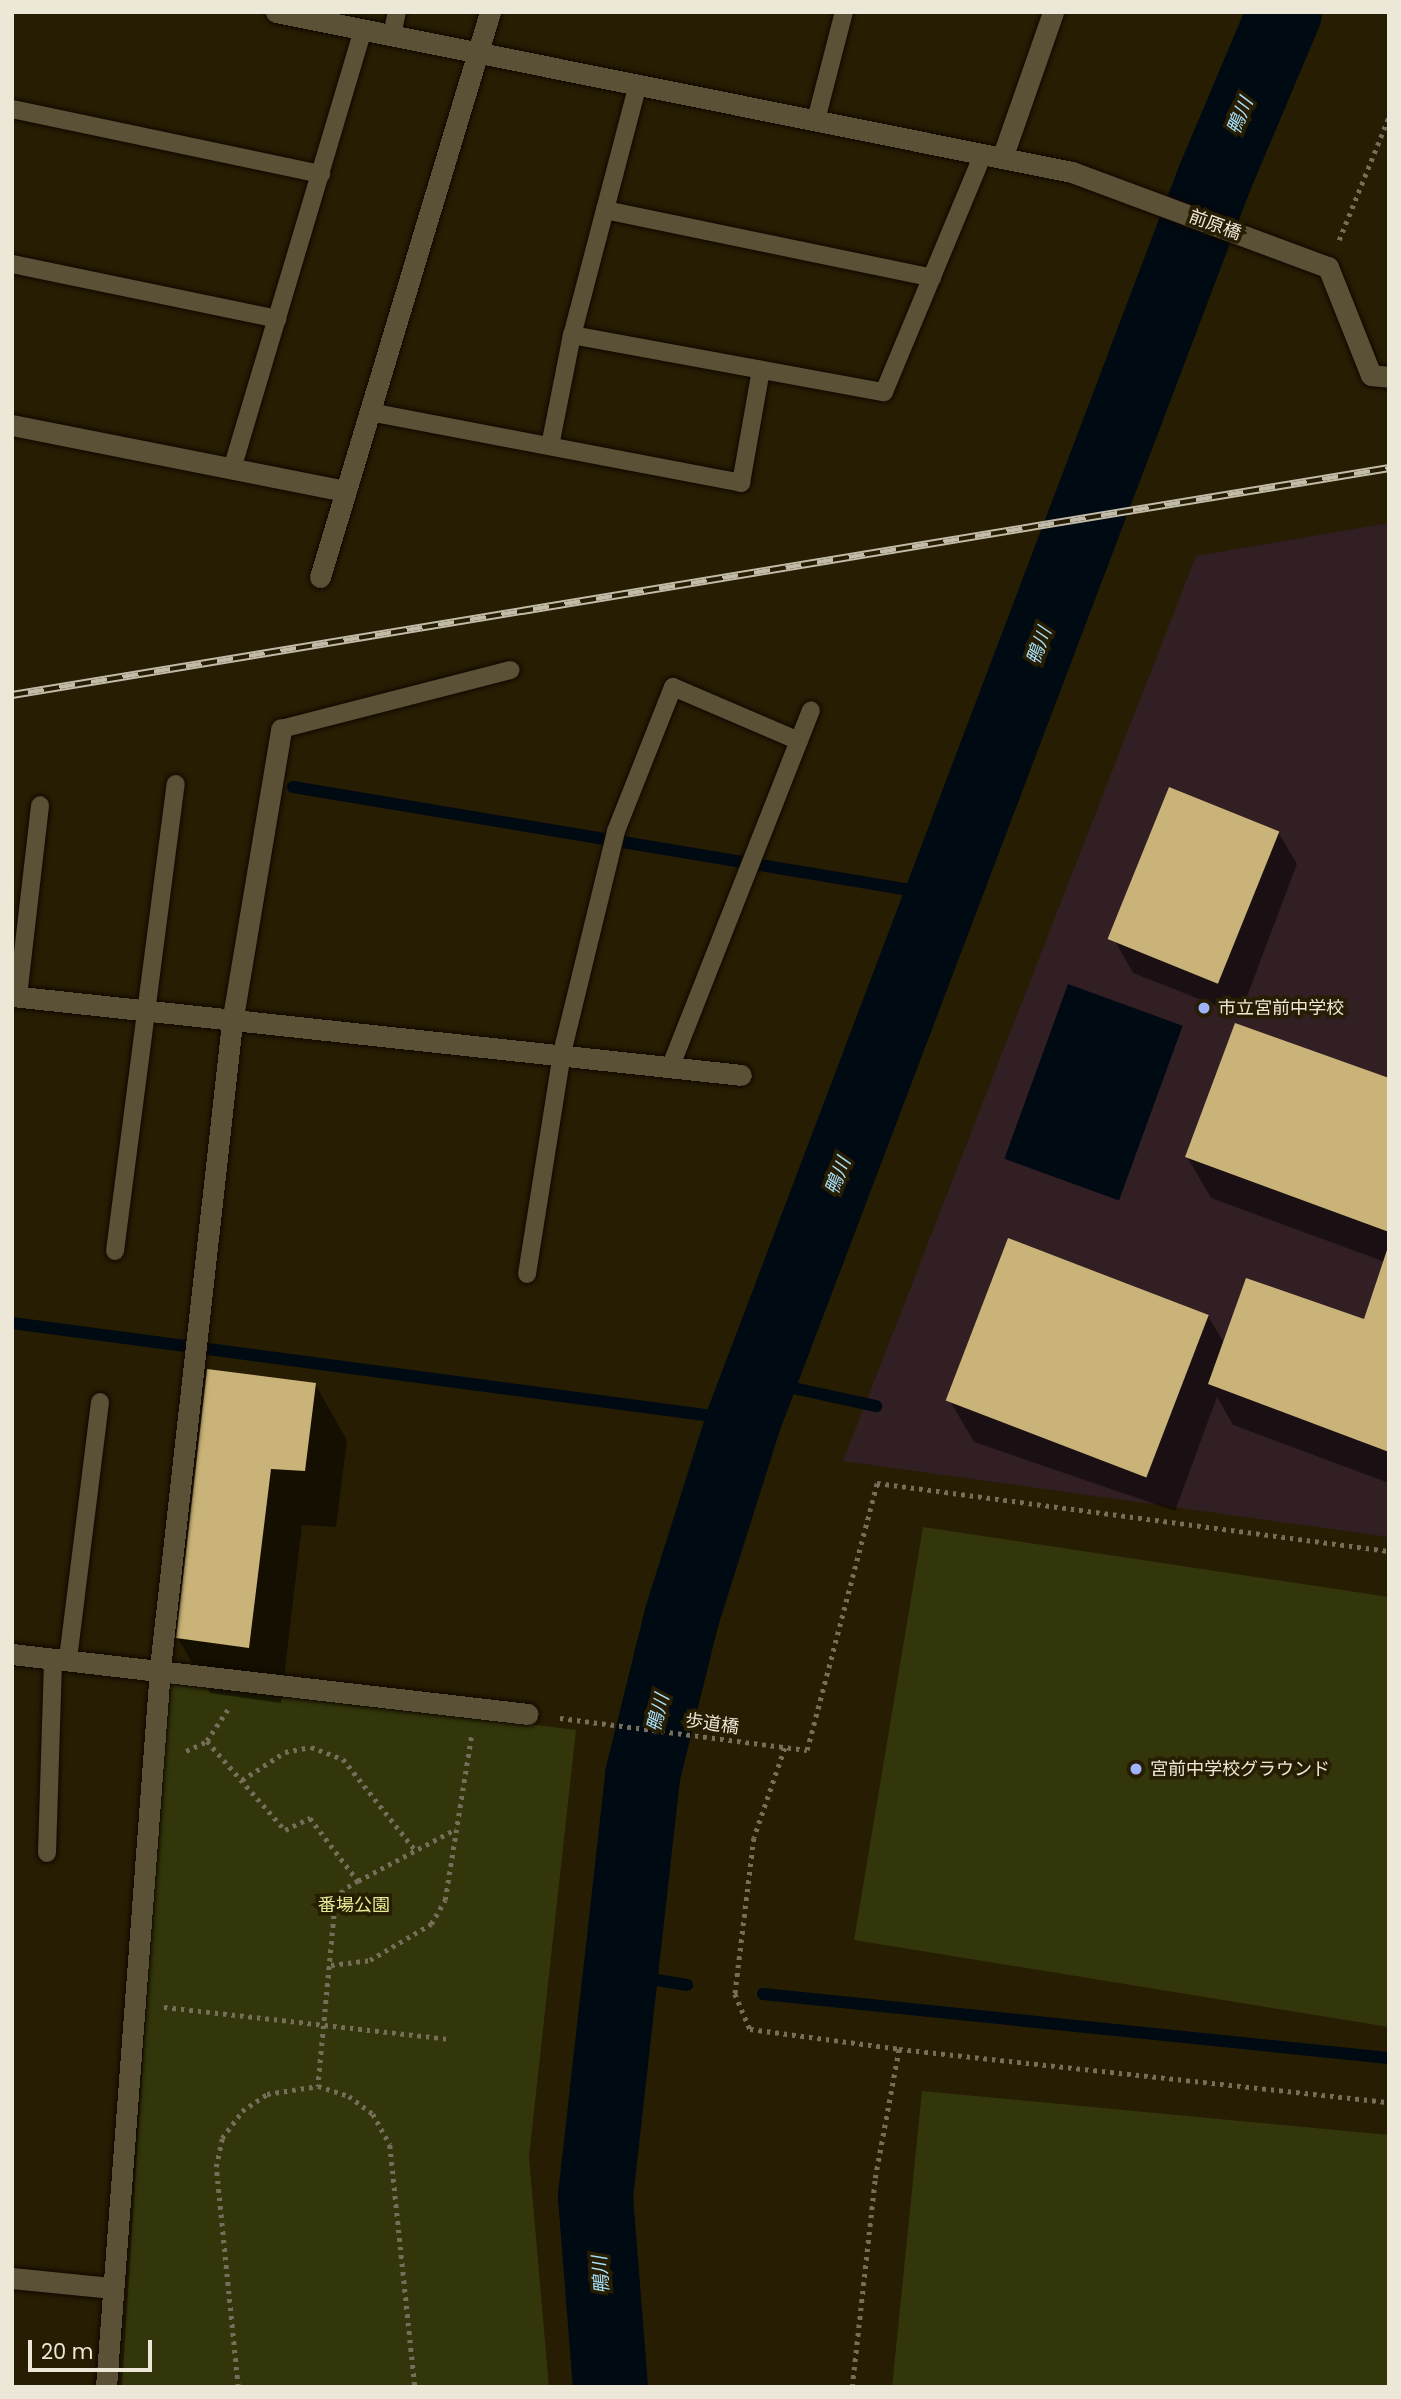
<!DOCTYPE html>
<meta charset="utf-8">
<style>
body{margin:0}
#map{position:relative;width:1401px;height:2399px;overflow:hidden;background:#261d03;font-family:Poppins,"Noto Sans JP",sans-serif}
div>[style]{position:absolute}
[style*='--x']{left:calc(var(--x)*1px);top:calc(var(--y)*1px);width:calc(var(--w)*1px);rotate:calc(var(--a)*1deg)}
.education>*{inset:0;background:#321f24}
.green>*{inset:0;background:#32360a}
.water>*{inset:0;background:#000a12;transform-origin:0 0}
.shadow>*{inset:0;background:#0007}
.stream>*{height:12px;margin:-6px;padding:0 6px;transform-origin:6px;border-radius:6px;background:#000a12}
.river>*{height:75px;margin:-37.5px;padding:0 37.5px;transform-origin:37.5px;border-radius:37.5px;background:#000a12}
.building>*{inset:0;background:#c9b378;transform-origin:0 0}
.path>*{height:4.5px;margin-top:-2.25px;transform-origin:0;background:repeating-linear-gradient(90deg,#766e58 0 3.5px,transparent 0 8.5px)}
.roads{filter:drop-shadow(0 0 2px #0f0700) drop-shadow(0 0 2px #0f0700)}
.lane>*{height:18px;margin:-9px;padding:0 9px;transform-origin:9px;border-radius:9px;background:#5b5136}
.street>*{height:21px;margin:-10.5px;padding:0 10.5px;transform-origin:10.5px;border-radius:10.5px;background:#5b5136}
.rail>*{height:8px;margin-top:-4px;transform-origin:0;background:repeating-linear-gradient(90deg,#261d03 0 16px,#c1bba8 0 32px);box-sizing:border-box;border-block:2px solid #c1bba8}
.dots>*{width:19px;height:19px;translate:-50% -50%;box-sizing:border-box;border:4px solid #261d03;border-radius:50%}
span{translate:-50% -50%;white-space:nowrap;text-align:center;line-height:1.15;-webkit-text-stroke:7px #261d03;paint-order:stroke}
.street-label{font-size:18px;color:#ede7d7}
.poi-label{font-size:18px;color:#ede7d7}
.left{translate:0 -50%;text-align:left}
.park-label{font-size:18px;color:#e3ed96}
.water-label{font-size:19px;color:#a7def7;font-style:italic}
.frame{position:absolute;inset:0;border:14px solid #ede7d7;pointer-events:none}
.scale{position:absolute;left:28px;top:2340px;width:124px;height:32px;box-sizing:border-box;border:4px solid #ede7d7;border-top:0;padding-left:9px;font-size:21px;line-height:24px;white-space:nowrap;color:#ede7d7;-webkit-text-stroke:5px #261d03;paint-order:stroke}
</style>
<div id="map">
<div class="education">
<div style="clip-path:polygon(1389px 523px,1389px 1537px,843px 1461px,1196px 556px)"></div>
</div>
<div class="green">
<div style="clip-path:polygon(923px 1527px,1389px 1597px,1389px 2027px,854px 1940px)"></div>
<div style="clip-path:polygon(167px 1678px,576px 1730px,529px 2157px,549px 2387px,122px 2387px)"></div>
<div style="clip-path:polygon(922px 2091px,1389px 2135px,1389px 2387px,892px 2387px)"></div>
</div>
<div class="water">
<div style="left:1068px;top:984px;width:122px;height:186px;rotate:20deg"></div>
</div>
<div class="shadow">
<div style="clip-path:polygon(1278px 832px,1297px 864px,1240px 1015px,1133px 973px,1115px 941px)"></div>
<div style="clip-path:polygon(1389px 1079px,1389px 1483px,1233px 1425px,1217px 1397px,1175px 1511px,974px 1442px,950px 1401px,1208px 1316px,1224px 1343px,1365px 1321px,1385px 1262px,1211px 1198px,1187px 1157px)"></div>
<div style="clip-path:polygon(315px 1384px,347px 1440px,336px 1527px,302px 1525px,281px 1703px,210px 1693px,177px 1637px)"></div>
</div>
<div class="stream">
<div style="--x:293;--y:787;--w:662;--a:9.48"></div>
<div style="--x:12;--y:1323;--w:737;--a:7.56"></div>
<div style="--x:761;--y:1381;--w:118;--a:12.3"></div>
<div style="--x:620;--y:1974;--w:68;--a:9.3"></div>
<div style="--x:763;--y:1994;--w:629;--a:5.84"></div>
</div>
<div class="river">
<div style="--x:610;--y:2387;--w:192;--a:-94.5"></div>
<div style="--x:595;--y:2196;--w:424;--a:-83.6"></div>
<div style="--x:642;--y:1775;--w:163;--a:-76.1"></div>
<div style="--x:681;--y:1617;--w:207;--a:-72.5"></div>
<div style="--x:743;--y:1420;--w:1328;--a:-69.23"></div>
<div style="--x:1214;--y:178;--w:180;--a:-67.1"></div>
</div>
<div class="building">
<div style="left:1169px;top:787px;width:119px;height:164px;rotate:22deg"></div>
<div style="clip-path:polygon(1235px 1023px,1389px 1078px,1389px 1232px,1185px 1157px)"></div>
<div style="left:1008px;top:1238px;width:215px;height:174px;rotate:21deg"></div>
<div style="clip-path:polygon(1388px 1247px,1389px 1452px,1208px 1384px,1246px 1278px,1364px 1319px)"></div>
<div style="clip-path:polygon(207px 1369px,316px 1383px,305px 1471px,271px 1469px,249px 1648px,176px 1638px)"></div>
</div>
<div class="path">
<div style="--x:1339;--y:240;--w:134;--a:-68"></div>
<div style="--x:228;--y:1710;--w:37;--a:124"></div>
<div style="--x:207;--y:1741;--w:118;--a:48.8"></div>
<div style="--x:285;--y:1830;--w:28;--a:-26"></div>
<div style="--x:310;--y:1818;--w:79;--a:52.7"></div>
<div style="--x:358;--y:1881;--w:17;--a:149"></div>
<div style="--x:343;--y:1890;--w:19;--a:115"></div>
<div style="--x:335;--y:1907;--w:180;--a:95.4"></div>
<div style="--x:560;--y:1718;--w:249;--a:7.4"></div>
<div style="--x:807;--y:1750;--w:276;--a:-75.3"></div>
<div style="--x:877;--y:1483;--w:516;--a:7.57"></div>
<div style="--x:785;--y:1748;--w:95;--a:109"></div>
<div style="--x:754;--y:1838;--w:157;--a:96.9"></div>
<div style="--x:735;--y:1994;--w:38;--a:67"></div>
<div style="--x:750;--y:2029;--w:150;--a:7.6"></div>
<div style="--x:186;--y:1751;--w:23;--a:-25"></div>
<div style="--x:242;--y:1780;--w:51;--a:-33.1"></div>
<div style="--x:285;--y:1752;--w:26;--a:-11"></div>
<div style="--x:311;--y:1747;--w:34;--a:21"></div>
<div style="--x:343;--y:1759;--w:116;--a:51.6"></div>
<div style="--x:358;--y:1881;--w:111;--a:-28"></div>
<div style="--x:331;--y:1965;--w:39;--a:-7"></div>
<div style="--x:370;--y:1960;--w:71;--a:-30.5"></div>
<div style="--x:431;--y:1924;--w:28;--a:-60"></div>
<div style="--x:445;--y:1900;--w:165;--a:-80.9"></div>
<div style="--x:164;--y:2007;--w:286;--a:6.4"></div>
<div style="--x:238;--y:2387;--w:221;--a:-95.7"></div>
<div style="--x:216;--y:2167;--w:30;--a:-78"></div>
<div style="--x:222;--y:2138;--w:34;--a:-53"></div>
<div style="--x:242;--y:2111;--w:30;--a:-34"></div>
<div style="--x:267;--y:2094;--w:52;--a:-8.9"></div>
<div style="--x:318;--y:2086;--w:33;--a:18"></div>
<div style="--x:349;--y:2096;--w:30;--a:37"></div>
<div style="--x:373;--y:2114;--w:35;--a:61"></div>
<div style="--x:390;--y:2145;--w:243;--a:84.1"></div>
<div style="--x:852;--y:2387;--w:210;--a:-83.7"></div>
<div style="--x:875;--y:2178;--w:131;--a:-79.5"></div>
<div style="--x:899;--y:2049;--w:493;--a:6.2"></div>
</div>
<div class="roads">
<div class="lane">
<div style="--x:392;--y:35;--w:24;--a:-78"></div>
<div style="--x:638;--y:84;--w:260;--a:104.7"></div>
<div style="--x:572;--y:335;--w:317;--a:10.4"></div>
<div style="--x:884;--y:392;--w:258;--a:-67.4"></div>
<div style="--x:12;--y:109;--w:316;--a:11.9"></div>
<div style="--x:816;--y:120;--w:112;--a:-75.5"></div>
<div style="--x:605;--y:210;--w:334;--a:11.7"></div>
<div style="--x:12;--y:264;--w:271;--a:11.7"></div>
<div style="--x:370;--y:412;--w:378;--a:10.8"></div>
<div style="--x:741;--y:483;--w:115;--a:-80"></div>
<div style="--x:550;--y:446;--w:113;--a:-78.8"></div>
<div style="--x:232;--y:469;--w:458;--a:-73.4"></div>
<div style="--x:281;--y:729;--w:237;--a:-14.4"></div>
<div style="--x:18;--y:996;--w:192;--a:-83.4"></div>
<div style="--x:672;--y:1063;--w:379;--a:-68.5"></div>
<div style="--x:115;--y:1251;--w:471;--a:-82.6"></div>
<div style="--x:527;--y:1274;--w:224;--a:-81"></div>
<div style="--x:562;--y:1053;--w:228;--a:-76.3"></div>
<div style="--x:616;--y:831;--w:155;--a:-68.4"></div>
<div style="--x:673;--y:687;--w:137;--a:23.2"></div>
<div style="--x:68;--y:1659;--w:259;--a:-82.9"></div>
<div style="--x:47;--y:1853;--w:195;--a:-88.2"></div>
</div>
<div class="street">
<div style="--x:276;--y:12;--w:812;--a:11.37"></div>
<div style="--x:1072;--y:172;--w:273;--a:20.4"></div>
<div style="--x:1328;--y:267;--w:116;--a:68.3"></div>
<div style="--x:1371;--y:375;--w:18;--a:6"></div>
<div style="--x:1002;--y:158;--w:155;--a:-70.7"></div>
<div style="--x:12;--y:425;--w:340;--a:11.2"></div>
<div style="--x:320;--y:577;--w:590;--a:-73.25"></div>
<div style="--x:12;--y:996;--w:733;--a:6.18"></div>
<div style="--x:12;--y:1654;--w:519;--a:6.63"></div>
<div style="--x:12;--y:2278;--w:101;--a:5.7"></div>
<div style="--x:106;--y:2387;--w:721;--a:-85.7"></div>
<div style="--x:160;--y:1668;--w:649;--a:-83.63"></div>
<div style="--x:232;--y:1023;--w:298;--a:-80.5"></div>
</div>
</div>
<div class="rail">
<div style="--x:12;--y:695;--w:1396;--a:-9.36"></div>
</div>
<div class="dots">
<div style="left:1204px;top:1008px;background:#a0b3fd"></div>
<div style="left:1136px;top:1769px;background:#a0b3fd"></div>
</div>
<div class="street-label">
<span style="left:1215px;top:225px;rotate:20deg">前原橋</span>
<span style="left:712px;top:1724px;rotate:8deg">歩道橋</span>
</div>
<div class="poi-label">
<span class="left" style="left:1218px;top:1008px">市立宮前中学校</span>
<span class="left" style="left:1150px;top:1769px">宮前中学校グラウンド</span>
</div>
<div class="park-label">
<span style="left:354px;top:1905px">番場公園</span>
</div>
<div class="water-label">
<span style="left:1240px;top:116px;rotate:-67deg">鴨川</span>
<span style="left:1039px;top:646px;rotate:-70deg">鴨川</span>
<span style="left:838px;top:1176px;rotate:-69deg">鴨川</span>
<span style="left:658px;top:1713px;rotate:-76deg">鴨川</span>
<span style="left:601px;top:2275px;rotate:-94deg">鴨川</span>
</div>
<div class="frame"></div>
<div class="scale">20 m</div>
</div>
